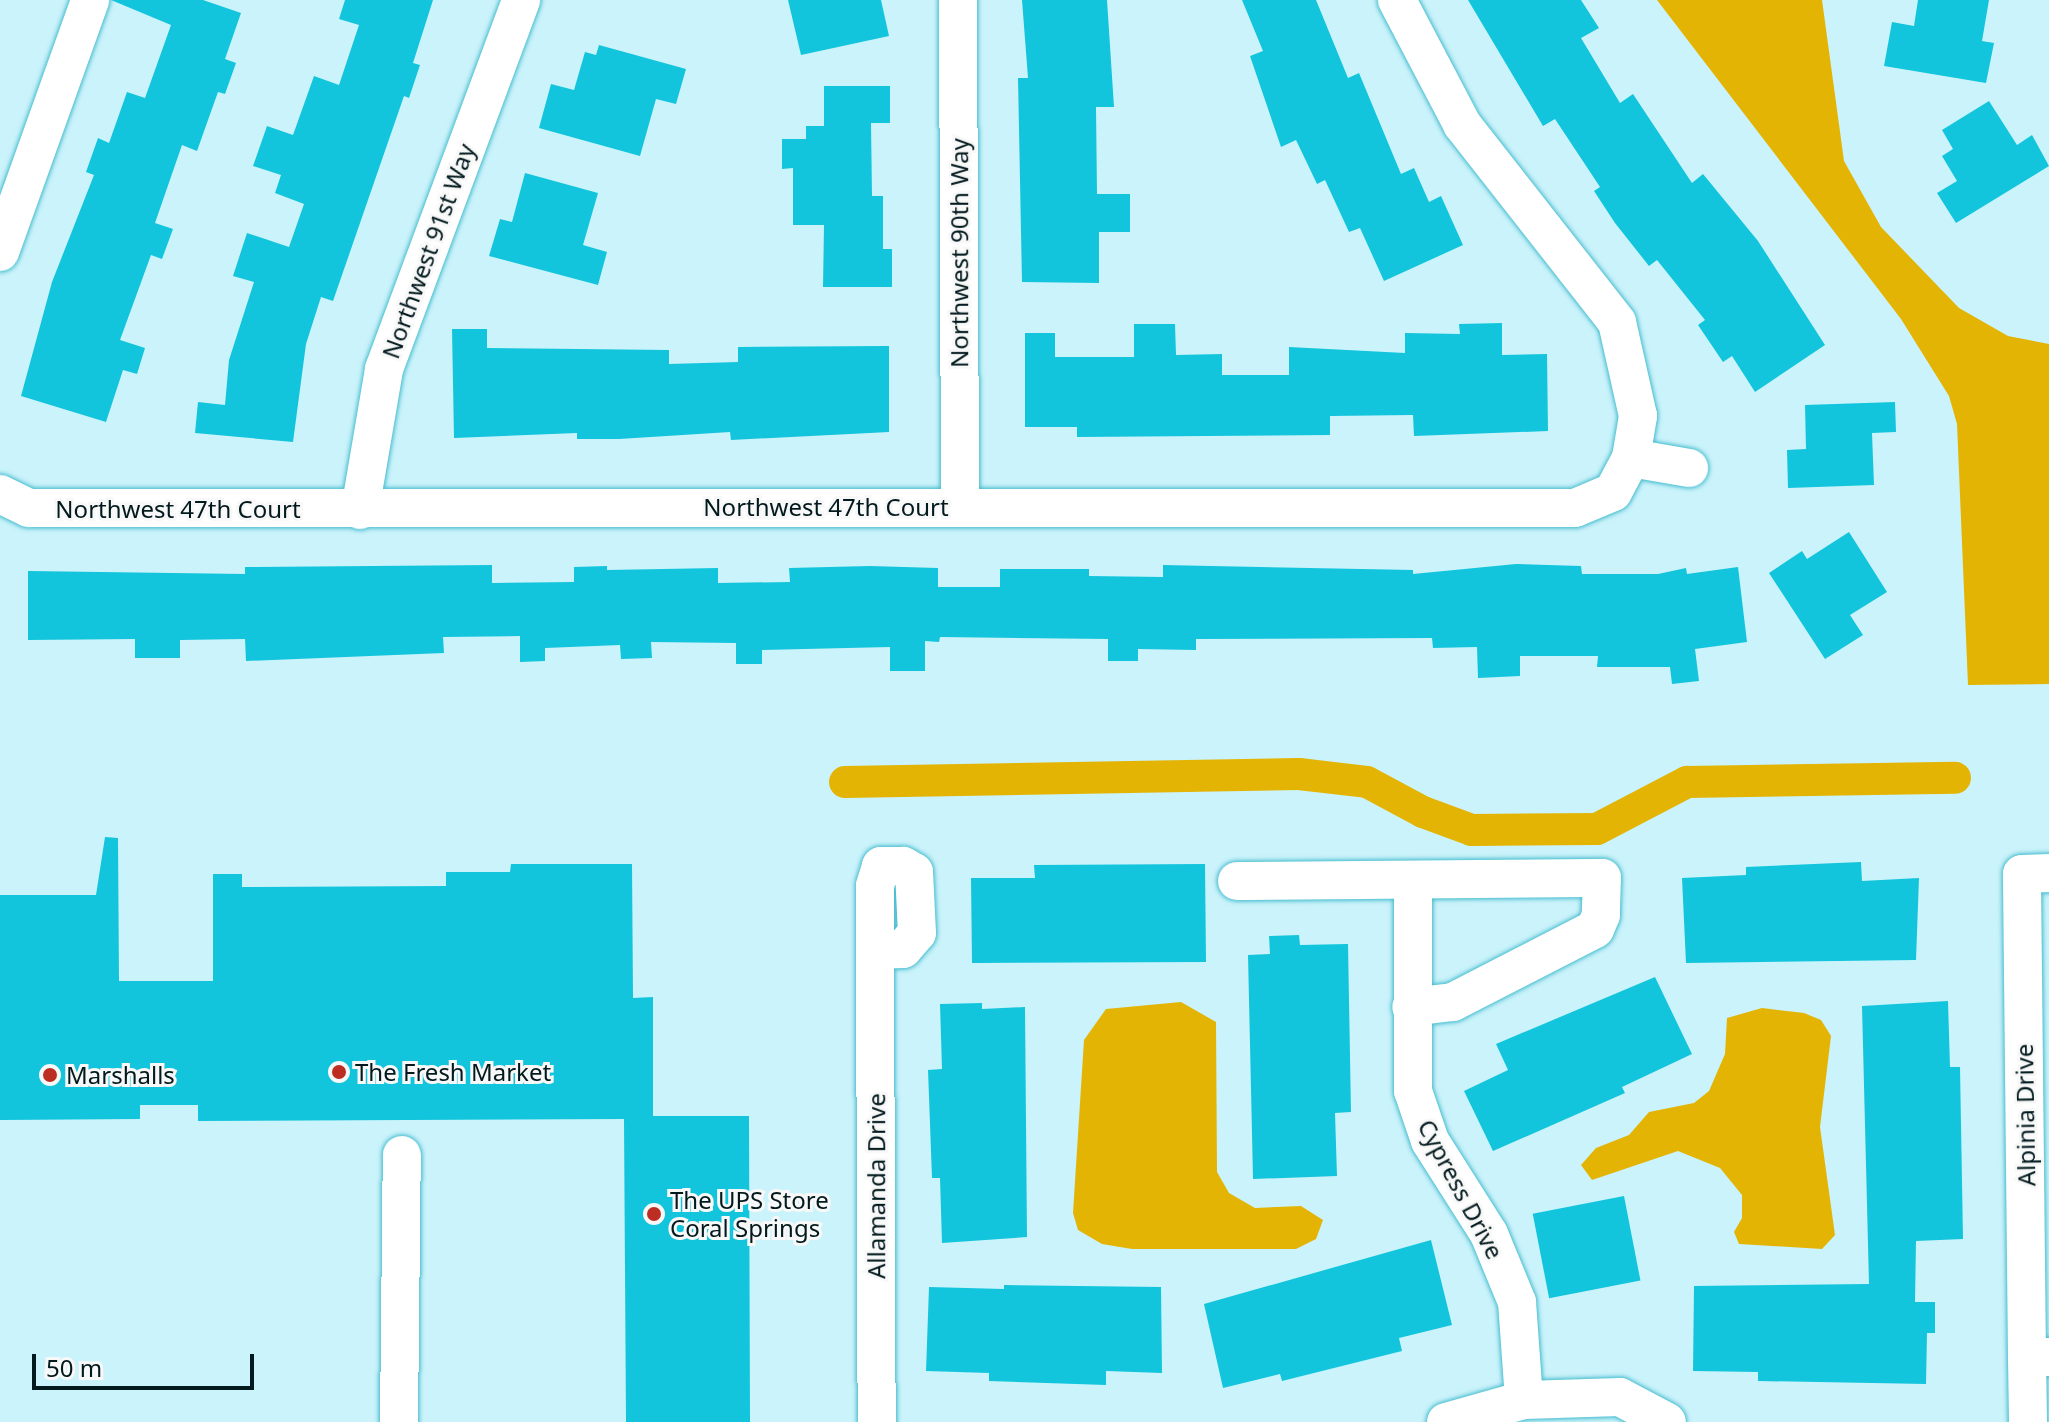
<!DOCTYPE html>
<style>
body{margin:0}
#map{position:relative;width:2049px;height:1422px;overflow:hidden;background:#cbf3fb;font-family:"Noto Sans",sans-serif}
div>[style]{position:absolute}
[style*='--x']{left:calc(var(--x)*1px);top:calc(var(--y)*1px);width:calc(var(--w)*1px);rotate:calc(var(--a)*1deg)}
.water>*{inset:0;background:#e3b403}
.canal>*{height:32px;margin:-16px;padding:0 16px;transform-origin:16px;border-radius:16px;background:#e3b403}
.building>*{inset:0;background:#12c5dc;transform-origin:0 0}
.roads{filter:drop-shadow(0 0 2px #47bdcf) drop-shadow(0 0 2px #47bdcf)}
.minor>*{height:38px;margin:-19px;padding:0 19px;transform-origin:19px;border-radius:19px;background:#fff}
.dots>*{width:22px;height:22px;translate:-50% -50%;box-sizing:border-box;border:4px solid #f8f8f8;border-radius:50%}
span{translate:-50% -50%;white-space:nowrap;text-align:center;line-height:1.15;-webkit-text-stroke:6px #f8f8f8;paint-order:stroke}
.street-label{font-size:24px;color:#021a1e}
.poi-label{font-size:24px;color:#021a1e}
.left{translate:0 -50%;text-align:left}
.scale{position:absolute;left:32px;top:1354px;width:222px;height:36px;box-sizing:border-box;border:4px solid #021a1e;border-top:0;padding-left:10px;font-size:24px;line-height:28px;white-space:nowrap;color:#021a1e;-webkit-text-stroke:6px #f8f8f8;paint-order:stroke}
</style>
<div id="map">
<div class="water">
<div style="clip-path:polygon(1657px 0,1822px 0,1844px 161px,1881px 227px,1959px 308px,2008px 336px,2049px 344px,2049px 684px,1968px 685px,1957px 424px,1949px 396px,1901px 319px)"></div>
<div style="clip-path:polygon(1181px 1002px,1216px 1022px,1217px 1172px,1229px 1193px,1255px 1208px,1301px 1206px,1323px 1220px,1316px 1239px,1296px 1249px,1132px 1249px,1102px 1244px,1078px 1230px,1073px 1213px,1084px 1040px,1106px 1009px)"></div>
<div style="clip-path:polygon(1762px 1008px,1804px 1013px,1821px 1020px,1831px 1036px,1820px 1127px,1835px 1235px,1822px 1249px,1739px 1244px,1734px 1232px,1742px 1218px,1742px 1195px,1720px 1168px,1678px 1151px,1592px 1180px,1581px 1165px,1596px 1148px,1629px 1135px,1649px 1112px,1694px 1103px,1709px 1091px,1725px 1054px,1727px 1018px)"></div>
</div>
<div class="canal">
<div style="--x:845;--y:782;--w:454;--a:-1"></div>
<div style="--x:1299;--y:774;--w:68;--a:6.7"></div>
<div style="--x:1367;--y:782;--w:64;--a:28.2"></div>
<div style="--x:1423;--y:812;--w:52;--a:20.2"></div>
<div style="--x:1472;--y:830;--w:125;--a:-0.5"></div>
<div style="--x:1597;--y:829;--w:102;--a:-27.6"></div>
<div style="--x:1687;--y:782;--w:268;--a:-0.9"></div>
</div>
<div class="building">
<div style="clip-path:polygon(111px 0,203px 0,241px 13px,225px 59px,236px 63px,225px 94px,218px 92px,197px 151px,182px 145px,155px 223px,173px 229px,162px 259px,151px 255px,120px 340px,145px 348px,137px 374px,123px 370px,106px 422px,21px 396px,52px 282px,94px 175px,86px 172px,98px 138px,109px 143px,127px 92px,145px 98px,171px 25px)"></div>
<div style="clip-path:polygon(345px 0,433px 0,413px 63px,420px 65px,409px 98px,404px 96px,333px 301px,321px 297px,306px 344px,293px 442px,195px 433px,198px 402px,225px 405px,229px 360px,254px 282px,233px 276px,247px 233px,289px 247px,304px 204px,275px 193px,281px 175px,253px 166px,267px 126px,293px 135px,314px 76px,339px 85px,359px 25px,339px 19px)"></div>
<div style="clip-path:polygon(788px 0,881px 0,889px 36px,801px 55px)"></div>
<div style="clip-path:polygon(1022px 0,1107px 0,1114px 107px,1096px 107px,1097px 194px,1130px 194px,1130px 232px,1099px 232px,1099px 283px,1022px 282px,1018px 78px,1028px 78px)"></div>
<div style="clip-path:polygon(1242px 0,1316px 0,1348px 78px,1359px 73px,1401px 174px,1414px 168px,1429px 202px,1441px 196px,1463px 245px,1384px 281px,1360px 228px,1349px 232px,1325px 180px,1317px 184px,1296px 140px,1281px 147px,1250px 56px,1263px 51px)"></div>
<div style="clip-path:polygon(1468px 0,1581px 0,1599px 28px,1581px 38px,1620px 103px,1633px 94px,1692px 183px,1703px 174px,1758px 241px,1825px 345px,1755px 392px,1732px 356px,1723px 362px,1698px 325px,1705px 320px,1657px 260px,1649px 266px,1615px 223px,1594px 191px,1600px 187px,1555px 119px,1543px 126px)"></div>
<div style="clip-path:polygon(1918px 0,1989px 0,1982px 41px,1994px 43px,1986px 83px,1884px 66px,1892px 22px,1914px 26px)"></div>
<div style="clip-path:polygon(599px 45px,686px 69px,676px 104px,656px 99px,640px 156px,539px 128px,551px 84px,574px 90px,585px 52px,596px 55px)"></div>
<div style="clip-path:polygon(824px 86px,890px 86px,890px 123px,871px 123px,872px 196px,883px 196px,883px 249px,892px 249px,892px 287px,823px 287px,824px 225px,793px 225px,793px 168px,782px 169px,782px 139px,806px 139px,806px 126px,824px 126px)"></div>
<div style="clip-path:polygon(1989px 101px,2017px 145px,2032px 135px,2049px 166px,1956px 223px,1937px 193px,1957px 181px,1942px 156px,1953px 149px,1942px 130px)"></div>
<div style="clip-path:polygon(525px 173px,598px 193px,583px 245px,607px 252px,598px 285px,489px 256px,500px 219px,512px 222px)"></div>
<div style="clip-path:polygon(1502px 323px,1502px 355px,1547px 354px,1548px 431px,1414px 436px,1413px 415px,1330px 416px,1330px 435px,1077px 437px,1077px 427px,1025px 427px,1025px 333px,1055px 333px,1055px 357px,1134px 357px,1134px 324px,1175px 324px,1176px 355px,1222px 354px,1222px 375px,1289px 375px,1289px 347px,1405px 353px,1405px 333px,1460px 334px,1459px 324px)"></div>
<div style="clip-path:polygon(452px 329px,487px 329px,487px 348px,669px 350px,669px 364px,738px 362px,738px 347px,889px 346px,889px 432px,731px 440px,730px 432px,619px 439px,577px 439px,577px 433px,454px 438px)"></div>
<div style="clip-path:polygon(1895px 402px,1896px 432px,1872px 433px,1874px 485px,1788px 488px,1787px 450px,1806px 449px,1805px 405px)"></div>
<div style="clip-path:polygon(1849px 532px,1887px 592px,1850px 615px,1863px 635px,1825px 659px,1769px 573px,1802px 551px,1807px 559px)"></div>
<div style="clip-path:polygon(1516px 564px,1581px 566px,1582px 574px,1658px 574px,1686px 568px,1687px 574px,1738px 567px,1747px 642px,1695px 649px,1699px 681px,1672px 684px,1670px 667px,1597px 667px,1598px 656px,1520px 656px,1520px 676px,1478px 678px,1477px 647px,1433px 648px,1432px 638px,1196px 639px,1196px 650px,1138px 649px,1138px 661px,1108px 661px,1108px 639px,940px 637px,939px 642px,925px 641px,925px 671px,890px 671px,890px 647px,762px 650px,762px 664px,736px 664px,736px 643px,651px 642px,652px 658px,621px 659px,620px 645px,545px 648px,545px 661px,520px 662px,520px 636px,443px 637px,444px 653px,246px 661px,245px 639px,180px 640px,180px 658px,135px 658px,135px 639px,28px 640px,28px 571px,245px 574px,245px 567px,492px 565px,492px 583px,574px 582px,574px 567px,607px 566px,607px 570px,718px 568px,718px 583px,790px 582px,789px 568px,870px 566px,938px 568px,938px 587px,1000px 587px,1000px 569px,1089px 569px,1089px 576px,1163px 577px,1163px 565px,1413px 570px,1413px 574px)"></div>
<div style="clip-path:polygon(105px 837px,118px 838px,119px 981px,213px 981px,213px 874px,242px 874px,242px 887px,446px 886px,446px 872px,510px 872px,511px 864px,632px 864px,633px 998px,653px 997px,653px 1116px,749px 1116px,750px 1422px,626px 1422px,624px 1119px,198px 1121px,198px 1105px,140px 1105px,140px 1119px,0 1120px,0 895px,96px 895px)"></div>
<div style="clip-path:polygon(1861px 862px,1862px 881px,1919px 878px,1916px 960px,1686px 963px,1682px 878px,1746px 875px,1746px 867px)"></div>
<div style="clip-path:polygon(1205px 864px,1206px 962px,972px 963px,971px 878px,1035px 878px,1034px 865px)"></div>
<div style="clip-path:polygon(1299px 935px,1300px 945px,1348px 944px,1351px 1112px,1335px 1113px,1337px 1176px,1253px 1179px,1248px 955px,1270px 954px,1269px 936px)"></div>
<div style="clip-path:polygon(1655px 977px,1692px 1054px,1622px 1087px,1625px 1093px,1493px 1151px,1464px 1091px,1508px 1070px,1496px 1044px)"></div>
<div style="clip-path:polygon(1948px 1001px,1950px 1067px,1960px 1067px,1963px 1239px,1916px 1241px,1915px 1302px,1935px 1302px,1935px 1333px,1927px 1333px,1926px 1384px,1758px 1381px,1758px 1372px,1693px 1371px,1694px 1286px,1869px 1284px,1862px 1006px)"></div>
<div style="clip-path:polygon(982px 1003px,982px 1009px,1025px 1007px,1027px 1237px,942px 1243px,940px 1178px,932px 1178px,928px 1070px,942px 1069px,940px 1004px)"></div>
<div style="left:1624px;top:1196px;width:86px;height:93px;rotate:79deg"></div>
<div style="clip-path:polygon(1431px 1240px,1452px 1325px,1399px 1338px,1402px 1351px,1282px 1381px,1280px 1374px,1223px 1388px,1204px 1304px)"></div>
<div style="clip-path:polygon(1004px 1285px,1161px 1287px,1162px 1373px,1106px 1371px,1106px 1385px,989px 1381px,989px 1373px,926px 1371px,929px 1287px,1004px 1289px)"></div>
</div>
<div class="roads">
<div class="minor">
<div style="--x:958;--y:0;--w:507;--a:89.77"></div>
<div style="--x:0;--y:252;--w:268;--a:-70.3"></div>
<div style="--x:1631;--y:458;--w:59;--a:9.8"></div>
<div style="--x:0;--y:494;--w:32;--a:26"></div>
<div style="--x:29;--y:508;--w:1546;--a:0"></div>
<div style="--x:1575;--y:508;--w:41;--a:-22.8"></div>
<div style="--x:1613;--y:492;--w:38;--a:-62"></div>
<div style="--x:1631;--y:458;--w:43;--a:-80.5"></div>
<div style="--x:1638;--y:416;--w:96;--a:-102.6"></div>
<div style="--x:1617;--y:322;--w:251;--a:-128.1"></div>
<div style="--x:1462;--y:124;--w:140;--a:-117.7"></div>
<div style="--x:360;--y:510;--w:143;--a:-80.3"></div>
<div style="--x:384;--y:369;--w:394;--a:-69.6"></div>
<div style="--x:1413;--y:880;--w:211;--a:90"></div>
<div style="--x:1413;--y:1091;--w:53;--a:71.2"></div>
<div style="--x:1430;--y:1141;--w:110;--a:57.6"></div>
<div style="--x:1489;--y:1234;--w:74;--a:67.6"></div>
<div style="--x:1517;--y:1302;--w:98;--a:85.9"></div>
<div style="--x:1237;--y:881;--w:365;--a:-0.5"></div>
<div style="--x:1602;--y:878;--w:37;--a:92"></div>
<div style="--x:1601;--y:915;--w:15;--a:113"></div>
<div style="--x:1595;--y:929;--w:160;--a:152.8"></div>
<div style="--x:1453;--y:1002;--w:42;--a:173.2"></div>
<div style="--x:875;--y:950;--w:28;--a:-2"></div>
<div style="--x:903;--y:949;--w:21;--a:-49"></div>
<div style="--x:917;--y:933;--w:61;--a:-92.8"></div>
<div style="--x:914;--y:872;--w:13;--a:-151"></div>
<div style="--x:903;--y:866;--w:22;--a:180"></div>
<div style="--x:881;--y:866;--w:21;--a:107"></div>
<div style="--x:875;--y:886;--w:64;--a:90"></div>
<div style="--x:875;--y:950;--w:472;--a:89.8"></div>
<div style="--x:2027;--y:1357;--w:483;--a:-90.6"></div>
<div style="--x:2022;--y:874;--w:27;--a:-2"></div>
<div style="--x:399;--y:1422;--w:267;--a:-89.4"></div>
<div style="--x:1446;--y:1422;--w:81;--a:-15.8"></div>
<div style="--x:1524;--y:1400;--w:96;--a:-1.8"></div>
<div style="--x:1620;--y:1397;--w:53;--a:28"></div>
<div style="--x:2028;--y:1422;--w:65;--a:-90.9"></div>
<div style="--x:2027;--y:1357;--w:22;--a:0"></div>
</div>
</div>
<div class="dots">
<div style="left:339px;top:1072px;background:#bb2e21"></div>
<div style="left:50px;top:1075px;background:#bb2e21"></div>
<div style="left:654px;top:1214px;background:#bb2e21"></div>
</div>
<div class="street-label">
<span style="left:428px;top:251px;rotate:-70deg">Northwest 91st Way</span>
<span style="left:959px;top:253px;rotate:-90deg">Northwest 90th Way</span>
<span style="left:826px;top:507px">Northwest 47th Court</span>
<span style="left:178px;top:509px">Northwest 47th Court</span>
<span style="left:2025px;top:1115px;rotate:-91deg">Alpinia Drive</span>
<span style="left:876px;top:1186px;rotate:-90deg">Allamanda Drive</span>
<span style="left:1461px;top:1189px;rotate:62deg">Cypress Drive</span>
</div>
<div class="poi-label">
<span class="left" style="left:355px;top:1072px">The Fresh Market</span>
<span class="left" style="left:66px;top:1075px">Marshalls</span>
<span class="left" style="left:670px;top:1214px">The UPS Store<br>Coral Springs</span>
</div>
<div class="scale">50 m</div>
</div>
